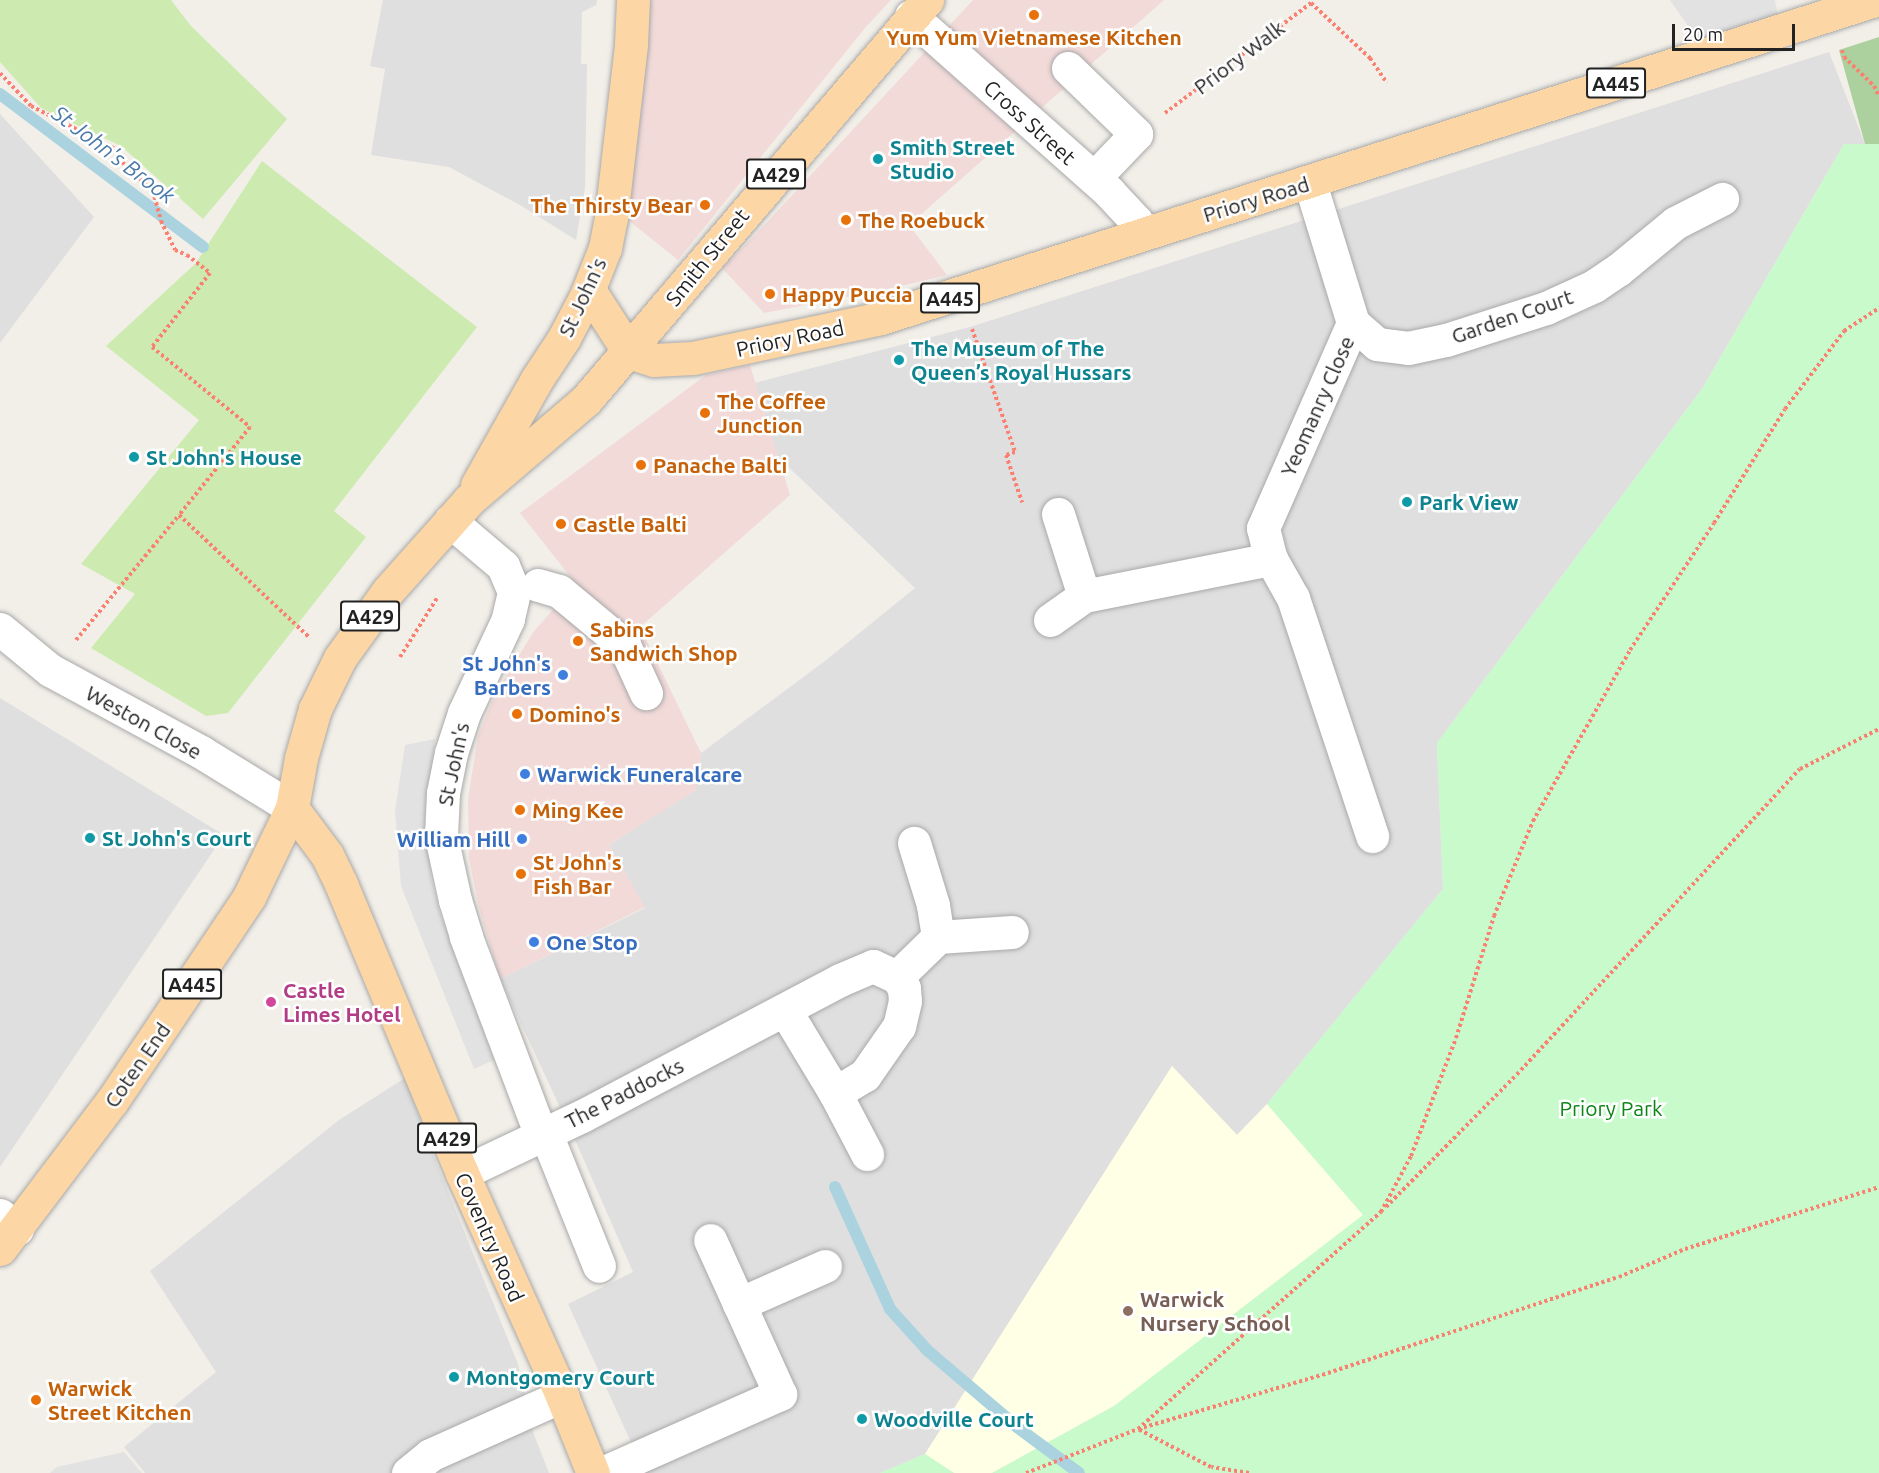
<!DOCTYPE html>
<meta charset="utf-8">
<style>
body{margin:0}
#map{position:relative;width:1879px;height:1473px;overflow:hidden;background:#f2efe9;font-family:Ubuntu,sans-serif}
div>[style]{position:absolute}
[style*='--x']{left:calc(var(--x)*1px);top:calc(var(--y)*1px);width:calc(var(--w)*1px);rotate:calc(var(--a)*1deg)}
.residential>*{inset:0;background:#e0dfdf}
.commercial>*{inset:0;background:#f2dad9}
.education>*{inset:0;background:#ffffe5}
.grass>*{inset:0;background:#cdebb0}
.forest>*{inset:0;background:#add19e}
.park>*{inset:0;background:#c8facc}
.parking>*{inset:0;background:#e2e2e2}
.stream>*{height:12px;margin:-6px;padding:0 6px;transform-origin:6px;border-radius:6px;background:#aad3df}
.path>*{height:4px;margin-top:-2px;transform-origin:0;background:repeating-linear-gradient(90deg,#fa8072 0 3px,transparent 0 6px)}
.roads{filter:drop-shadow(0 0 2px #a9a9a9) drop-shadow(0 0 2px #a9a9a9)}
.minor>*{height:33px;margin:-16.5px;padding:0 16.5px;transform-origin:16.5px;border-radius:16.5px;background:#fff}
.major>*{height:33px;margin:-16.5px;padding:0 16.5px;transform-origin:16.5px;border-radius:16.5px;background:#fcd6a4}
.dots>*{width:16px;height:16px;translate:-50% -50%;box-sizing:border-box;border:3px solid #fff;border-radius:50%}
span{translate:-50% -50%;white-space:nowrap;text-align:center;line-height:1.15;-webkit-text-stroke:5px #fff;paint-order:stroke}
.shield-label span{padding:2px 4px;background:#fff;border:2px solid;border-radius:4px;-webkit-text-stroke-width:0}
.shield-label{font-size:20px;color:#222;font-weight:700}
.food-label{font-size:21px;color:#c56008;font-weight:700}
.right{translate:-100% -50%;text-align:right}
.left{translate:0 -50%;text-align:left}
.street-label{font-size:21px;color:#222}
.culture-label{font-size:21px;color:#0d838f;font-weight:700}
.shop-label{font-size:21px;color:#366cbe;font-weight:700}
.hotel-label{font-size:21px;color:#b23c85;font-weight:700}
.park-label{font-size:21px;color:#0c8416}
.education-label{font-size:21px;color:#785e54;font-weight:700}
.water-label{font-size:22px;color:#4a7aab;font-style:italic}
.scale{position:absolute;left:1672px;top:24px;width:123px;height:27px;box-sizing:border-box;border:3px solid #222;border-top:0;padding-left:8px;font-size:18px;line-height:21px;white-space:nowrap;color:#222;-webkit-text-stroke:4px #fff;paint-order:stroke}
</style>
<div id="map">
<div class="residential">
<div style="clip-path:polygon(383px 0,597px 0,596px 5px,582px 12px,581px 64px,587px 64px,585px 188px,576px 240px,520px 205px,449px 167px,371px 155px,385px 69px,370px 66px)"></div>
<div style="clip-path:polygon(1829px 52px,1865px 144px,1844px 144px,1702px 389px,1437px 743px,1443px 889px,1267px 1104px,1237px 1135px,1172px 1066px,925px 1454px,880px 1473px,645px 1473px,568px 1304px,633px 1272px,572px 1133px,500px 979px,645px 908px,609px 845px,695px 790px,701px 753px,825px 661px,915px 588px,777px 456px,754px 383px,970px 327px)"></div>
<div style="clip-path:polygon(0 114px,94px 217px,0 343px)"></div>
<div style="clip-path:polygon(0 698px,224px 835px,0 1167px)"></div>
<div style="clip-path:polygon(405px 1078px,434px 1157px,518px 1364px,533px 1432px,549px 1473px,145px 1473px,124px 1447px,216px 1372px,150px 1271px,339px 1120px)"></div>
</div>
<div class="commercial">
<div style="clip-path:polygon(651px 0,891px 0,865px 28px,678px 260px,623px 216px)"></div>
<div style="clip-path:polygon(973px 0,1164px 0,909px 225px,947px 275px,897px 287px,764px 313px,722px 268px,754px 236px)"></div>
<div style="clip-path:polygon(750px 365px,790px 495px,640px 627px,701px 753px,696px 790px,609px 845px,645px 907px,500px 979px,479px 908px,469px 858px,468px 799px,478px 736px,495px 694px,534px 631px,576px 584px,520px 513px,706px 375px)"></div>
</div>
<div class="education">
<div style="clip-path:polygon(1172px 1066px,1237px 1135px,1267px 1104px,1364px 1215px,1114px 1406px,992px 1473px,954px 1473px,925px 1454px)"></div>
</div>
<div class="grass">
<div style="clip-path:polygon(0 0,171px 0,191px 26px,287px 119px,203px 219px,121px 146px,41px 108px,0 62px)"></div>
<div style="clip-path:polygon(262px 161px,477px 327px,334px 511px,366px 537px,228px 713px,206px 716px,91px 648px,135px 594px,81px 564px,199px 420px,106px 346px,196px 263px)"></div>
</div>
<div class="forest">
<div style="clip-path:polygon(1879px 37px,1879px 144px,1865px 144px,1839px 50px)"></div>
</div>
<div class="park">
<div style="clip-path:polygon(1844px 144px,1879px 144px,1879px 1473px,992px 1473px,1114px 1406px,1363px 1215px,1267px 1104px,1443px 889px,1437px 743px,1702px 389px)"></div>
<div style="clip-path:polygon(925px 1454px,954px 1473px,880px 1473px)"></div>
</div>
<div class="parking">
<div style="clip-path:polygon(1670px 0,1775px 0,1778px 17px,1700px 43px)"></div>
<div style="clip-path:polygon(435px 739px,428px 801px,431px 877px,439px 910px,494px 1060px,474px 1069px,401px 886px,395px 811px,405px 745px)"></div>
<div style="clip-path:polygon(124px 1452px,142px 1473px,50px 1473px,57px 1467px)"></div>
</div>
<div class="stream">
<div style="--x:0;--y:94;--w:254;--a:37"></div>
<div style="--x:835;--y:1187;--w:134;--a:65.7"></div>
<div style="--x:890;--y:1309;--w:55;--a:47.9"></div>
<div style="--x:927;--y:1350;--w:118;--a:40.5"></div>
<div style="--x:1017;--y:1427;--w:77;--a:36.6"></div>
</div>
<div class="path">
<div style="--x:1842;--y:50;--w:7;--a:74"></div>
<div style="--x:1844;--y:57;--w:42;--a:44"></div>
<div style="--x:1874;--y:86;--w:11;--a:63"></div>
<div style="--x:0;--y:73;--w:45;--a:46.8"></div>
<div style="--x:31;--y:106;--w:94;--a:27.1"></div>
<div style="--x:115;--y:149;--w:15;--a:62"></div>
<div style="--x:122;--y:162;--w:42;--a:43.1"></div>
<div style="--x:153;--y:191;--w:31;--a:75"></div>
<div style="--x:161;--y:221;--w:32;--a:64"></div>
<div style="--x:175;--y:250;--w:13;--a:23"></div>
<div style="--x:187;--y:255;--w:29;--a:38"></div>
<div style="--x:210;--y:273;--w:94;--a:128.1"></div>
<div style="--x:152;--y:347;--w:127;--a:39.2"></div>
<div style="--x:250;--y:427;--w:113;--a:128.9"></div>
<div style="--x:179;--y:515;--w:180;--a:43.2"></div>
<div style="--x:1165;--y:113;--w:183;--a:-37"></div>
<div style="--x:1311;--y:3;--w:81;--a:43"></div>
<div style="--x:1370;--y:58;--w:30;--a:56"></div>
<div style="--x:972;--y:329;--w:130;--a:70.7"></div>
<div style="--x:1015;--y:452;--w:9;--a:162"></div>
<div style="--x:1006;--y:455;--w:50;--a:71.2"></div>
<div style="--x:76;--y:640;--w:162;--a:-50.5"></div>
<div style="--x:400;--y:657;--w:70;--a:-57.9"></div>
<div style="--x:1386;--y:1207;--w:192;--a:-45.4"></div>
<div style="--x:1521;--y:1070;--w:410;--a:-47.2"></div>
<div style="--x:1800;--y:769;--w:89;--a:-26.9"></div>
<div style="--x:1026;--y:1473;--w:120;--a:-21.4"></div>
<div style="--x:1138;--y:1429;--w:198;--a:-16.4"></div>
<div style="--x:1328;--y:1373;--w:306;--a:-18.3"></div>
<div style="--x:1619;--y:1277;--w:72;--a:-23"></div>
<div style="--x:1685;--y:1249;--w:204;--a:-17.7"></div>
<div style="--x:1249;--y:1473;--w:38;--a:-171"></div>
<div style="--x:1211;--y:1467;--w:82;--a:-152.5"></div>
<div style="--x:1138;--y:1429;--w:326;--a:-41.8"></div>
<div style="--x:1381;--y:1212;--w:64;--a:-61.8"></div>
<div style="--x:1411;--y:1156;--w:126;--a:-69.1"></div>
<div style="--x:1456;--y:1038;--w:128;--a:-72.7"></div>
<div style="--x:1494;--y:916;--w:103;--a:-67.7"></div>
<div style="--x:1533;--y:821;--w:197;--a:-60.4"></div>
<div style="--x:1630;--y:650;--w:152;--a:-56.5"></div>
<div style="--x:1714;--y:523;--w:134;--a:-58.1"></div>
<div style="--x:1785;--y:409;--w:98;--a:-52.9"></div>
<div style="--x:1844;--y:331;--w:42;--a:-33.3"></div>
</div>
<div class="roads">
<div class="minor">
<div style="--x:911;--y:16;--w:265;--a:41.6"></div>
<div style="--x:1109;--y:192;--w:40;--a:47"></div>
<div style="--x:1136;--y:221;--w:14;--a:65"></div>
<div style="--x:1068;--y:68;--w:95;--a:44.1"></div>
<div style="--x:1136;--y:134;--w:61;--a:133.7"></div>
<div style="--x:1310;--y:183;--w:146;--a:72.9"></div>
<div style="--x:1353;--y:323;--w:224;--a:113.7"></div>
<div style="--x:1263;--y:528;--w:32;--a:76"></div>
<div style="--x:1271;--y:559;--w:45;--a:60.6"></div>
<div style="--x:1293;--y:598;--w:251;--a:71.6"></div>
<div style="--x:1353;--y:323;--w:32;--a:41"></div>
<div style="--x:1377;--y:344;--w:31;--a:7"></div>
<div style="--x:1408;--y:348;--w:39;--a:-12"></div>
<div style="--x:1446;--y:340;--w:105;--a:-17.7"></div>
<div style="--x:1546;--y:308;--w:53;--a:-24.6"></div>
<div style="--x:1594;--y:286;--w:29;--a:-34"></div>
<div style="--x:1618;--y:270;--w:74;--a:-39.5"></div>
<div style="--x:1675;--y:223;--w:53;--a:-27.1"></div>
<div style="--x:1058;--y:514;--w:86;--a:72.4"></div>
<div style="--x:1084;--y:596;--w:191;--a:-11.2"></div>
<div style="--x:450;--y:521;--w:70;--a:40.3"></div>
<div style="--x:503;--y:566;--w:28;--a:67"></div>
<div style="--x:514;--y:592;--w:28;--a:103"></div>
<div style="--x:508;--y:619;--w:104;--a:115.1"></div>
<div style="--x:464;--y:713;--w:42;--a:108"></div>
<div style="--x:451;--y:753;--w:41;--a:101.3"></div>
<div style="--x:443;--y:793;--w:43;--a:92.7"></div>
<div style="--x:441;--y:836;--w:66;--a:77.7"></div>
<div style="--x:455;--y:900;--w:39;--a:73"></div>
<div style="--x:466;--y:937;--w:212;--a:69.3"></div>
<div style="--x:538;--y:585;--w:22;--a:16"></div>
<div style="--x:559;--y:591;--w:85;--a:39.7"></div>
<div style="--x:624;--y:645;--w:53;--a:65.4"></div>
<div style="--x:1050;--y:620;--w:42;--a:-35.2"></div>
<div style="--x:0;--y:629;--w:65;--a:39.4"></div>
<div style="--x:50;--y:670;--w:172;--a:28.5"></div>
<div style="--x:201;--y:752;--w:107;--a:31.6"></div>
<div style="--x:938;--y:937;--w:74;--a:-3.9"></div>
<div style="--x:897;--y:977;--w:57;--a:-44.3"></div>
<div style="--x:938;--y:937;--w:32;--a:-99"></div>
<div style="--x:933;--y:905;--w:65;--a:-107"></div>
<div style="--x:835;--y:1093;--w:69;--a:62.3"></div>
<div style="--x:546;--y:1134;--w:142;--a:68.1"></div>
<div style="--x:462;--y:1173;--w:133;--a:-25.4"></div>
<div style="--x:582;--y:1116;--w:292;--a:-27.8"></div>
<div style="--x:840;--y:980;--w:36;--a:-23"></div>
<div style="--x:873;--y:966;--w:26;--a:25"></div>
<div style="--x:897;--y:977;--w:13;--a:58"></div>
<div style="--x:904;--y:988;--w:13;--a:86"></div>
<div style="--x:905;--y:1001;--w:26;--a:103"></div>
<div style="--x:899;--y:1026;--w:60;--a:124.8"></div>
<div style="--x:865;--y:1075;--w:35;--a:149"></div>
<div style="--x:835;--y:1093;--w:97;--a:-121.1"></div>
<div style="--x:0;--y:1215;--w:22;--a:39"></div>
<div style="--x:739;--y:1304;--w:94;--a:-23.8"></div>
<div style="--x:408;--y:1473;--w:28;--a:-39"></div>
<div style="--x:430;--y:1455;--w:145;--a:-24.1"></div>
<div style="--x:602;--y:1473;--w:195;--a:-23.9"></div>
<div style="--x:780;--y:1394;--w:169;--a:-114.4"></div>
</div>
<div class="major">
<div style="--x:589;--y:290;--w:74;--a:57.2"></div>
<div style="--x:629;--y:352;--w:26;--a:18"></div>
<div style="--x:654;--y:360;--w:39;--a:-3"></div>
<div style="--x:693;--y:358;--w:192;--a:-12"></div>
<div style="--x:881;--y:318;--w:1044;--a:-17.74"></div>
<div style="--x:477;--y:485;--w:122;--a:-60.5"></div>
<div style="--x:537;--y:379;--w:49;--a:-56.6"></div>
<div style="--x:564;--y:338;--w:47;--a:-62.4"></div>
<div style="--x:586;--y:296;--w:52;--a:-68.4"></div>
<div style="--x:605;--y:248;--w:31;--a:-79"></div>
<div style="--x:611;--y:218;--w:175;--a:-83.4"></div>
<div style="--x:631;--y:44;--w:44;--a:-87.4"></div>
<div style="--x:292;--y:808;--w:59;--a:53.3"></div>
<div style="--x:327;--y:855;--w:32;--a:64"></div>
<div style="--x:341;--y:884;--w:313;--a:67.3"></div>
<div style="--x:462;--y:1173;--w:244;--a:65.8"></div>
<div style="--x:562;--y:1396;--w:83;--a:68.1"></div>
<div style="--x:0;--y:1249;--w:186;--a:-52.9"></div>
<div style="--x:112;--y:1101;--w:246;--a:-56.1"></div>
<div style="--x:249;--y:897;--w:99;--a:-64.2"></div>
<div style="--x:292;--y:808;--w:51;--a:-79.8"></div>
<div style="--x:301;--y:758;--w:51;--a:-74.1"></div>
<div style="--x:315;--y:709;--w:57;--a:-63.9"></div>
<div style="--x:340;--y:658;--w:82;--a:-54.4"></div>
<div style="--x:388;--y:591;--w:122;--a:-48.3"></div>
<div style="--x:469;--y:500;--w:154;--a:-40.5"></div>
<div style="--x:586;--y:400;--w:526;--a:-49.55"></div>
</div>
</div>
<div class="dots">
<div style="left:1034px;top:15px;background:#e8710a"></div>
<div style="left:878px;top:159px;background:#0f9aa8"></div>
<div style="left:705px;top:205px;background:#e8710a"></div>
<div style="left:846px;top:220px;background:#e8710a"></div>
<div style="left:770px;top:294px;background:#e8710a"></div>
<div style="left:899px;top:360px;background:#0f9aa8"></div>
<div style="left:705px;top:413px;background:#e8710a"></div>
<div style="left:134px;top:457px;background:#0f9aa8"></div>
<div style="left:641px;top:465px;background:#e8710a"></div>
<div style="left:1407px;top:502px;background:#0f9aa8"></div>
<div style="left:561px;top:524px;background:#e8710a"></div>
<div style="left:578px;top:641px;background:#e8710a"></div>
<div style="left:563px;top:675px;background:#3f7fe0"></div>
<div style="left:517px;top:714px;background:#e8710a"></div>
<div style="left:525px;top:774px;background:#3f7fe0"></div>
<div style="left:520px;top:810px;background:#e8710a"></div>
<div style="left:90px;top:838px;background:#0f9aa8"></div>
<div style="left:522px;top:839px;background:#3f7fe0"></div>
<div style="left:521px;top:874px;background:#e8710a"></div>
<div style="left:534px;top:942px;background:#3f7fe0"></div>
<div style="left:271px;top:1002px;background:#d1479c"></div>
<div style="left:1128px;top:1311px;background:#8d6e63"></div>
<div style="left:454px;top:1377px;background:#0f9aa8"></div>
<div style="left:36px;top:1400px;background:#e8710a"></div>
<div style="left:862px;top:1419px;background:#0f9aa8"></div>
</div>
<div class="shield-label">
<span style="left:1616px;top:83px">A445</span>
<span style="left:776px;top:174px">A429</span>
<span style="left:950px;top:298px">A445</span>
<span style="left:370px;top:616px">A429</span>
<span style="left:192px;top:984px">A445</span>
<span style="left:447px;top:1138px">A429</span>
</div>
<div class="food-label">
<span style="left:1034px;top:37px">Yum Yum Vietnamese Kitchen</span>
<span class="right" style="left:693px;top:205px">The Thirsty Bear</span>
<span class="left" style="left:858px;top:220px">The Roebuck</span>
<span class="left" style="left:782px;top:294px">Happy Puccia</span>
<span class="left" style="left:717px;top:413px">The Coffee<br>Junction</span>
<span class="left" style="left:653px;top:465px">Panache Balti</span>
<span class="left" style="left:573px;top:524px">Castle Balti</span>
<span class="left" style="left:590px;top:641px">Sabins<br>Sandwich Shop</span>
<span class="left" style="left:529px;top:714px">Domino's</span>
<span class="left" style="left:532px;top:810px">Ming Kee</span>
<span class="left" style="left:533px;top:874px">St John's<br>Fish Bar</span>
<span class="left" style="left:48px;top:1400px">Warwick<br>Street Kitchen</span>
</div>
<div class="street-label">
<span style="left:1239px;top:57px;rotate:-37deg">Priory Walk</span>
<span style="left:1030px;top:122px;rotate:42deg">Cross Street</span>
<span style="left:1256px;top:199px;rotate:-17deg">Priory Road</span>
<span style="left:707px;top:257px;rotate:-51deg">Smith Street</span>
<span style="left:582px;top:297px;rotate:-65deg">St John's</span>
<span style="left:1512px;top:316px;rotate:-19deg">Garden Court</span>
<span style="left:790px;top:338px;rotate:-12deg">Priory Road</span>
<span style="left:1317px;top:406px;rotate:-66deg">Yeomanry Close</span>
<span style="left:144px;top:722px;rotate:29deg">Weston Close</span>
<span style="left:453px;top:764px;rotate:-78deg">St John's</span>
<span style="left:137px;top:1065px;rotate:-55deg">Coten End</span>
<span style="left:624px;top:1093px;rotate:-27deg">The Paddocks</span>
<span style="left:490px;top:1237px;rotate:66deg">Coventry Road</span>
</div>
<div class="culture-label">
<span class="left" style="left:890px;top:159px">Smith Street<br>Studio</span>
<span class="left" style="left:911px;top:360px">The Museum of The<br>Queen’s Royal Hussars</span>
<span class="left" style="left:146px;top:457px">St John's House</span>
<span class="left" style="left:1419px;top:502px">Park View</span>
<span class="left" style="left:102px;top:838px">St John's Court</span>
<span class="left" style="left:466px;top:1377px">Montgomery Court</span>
<span class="left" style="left:874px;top:1419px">Woodville Court</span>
</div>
<div class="shop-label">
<span class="right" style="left:551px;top:675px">St John's<br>Barbers</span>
<span class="left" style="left:537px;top:774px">Warwick Funeralcare</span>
<span class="right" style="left:510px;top:839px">William Hill</span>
<span class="left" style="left:546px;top:942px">One Stop</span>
</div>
<div class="hotel-label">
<span class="left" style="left:283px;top:1002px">Castle<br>Limes Hotel</span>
</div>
<div class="park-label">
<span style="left:1611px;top:1108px">Priory Park</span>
</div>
<div class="education-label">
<span class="left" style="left:1140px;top:1311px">Warwick<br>Nursery School</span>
</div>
<div class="water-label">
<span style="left:114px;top:154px;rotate:37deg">St John's Brook</span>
</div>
<div class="scale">20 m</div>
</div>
